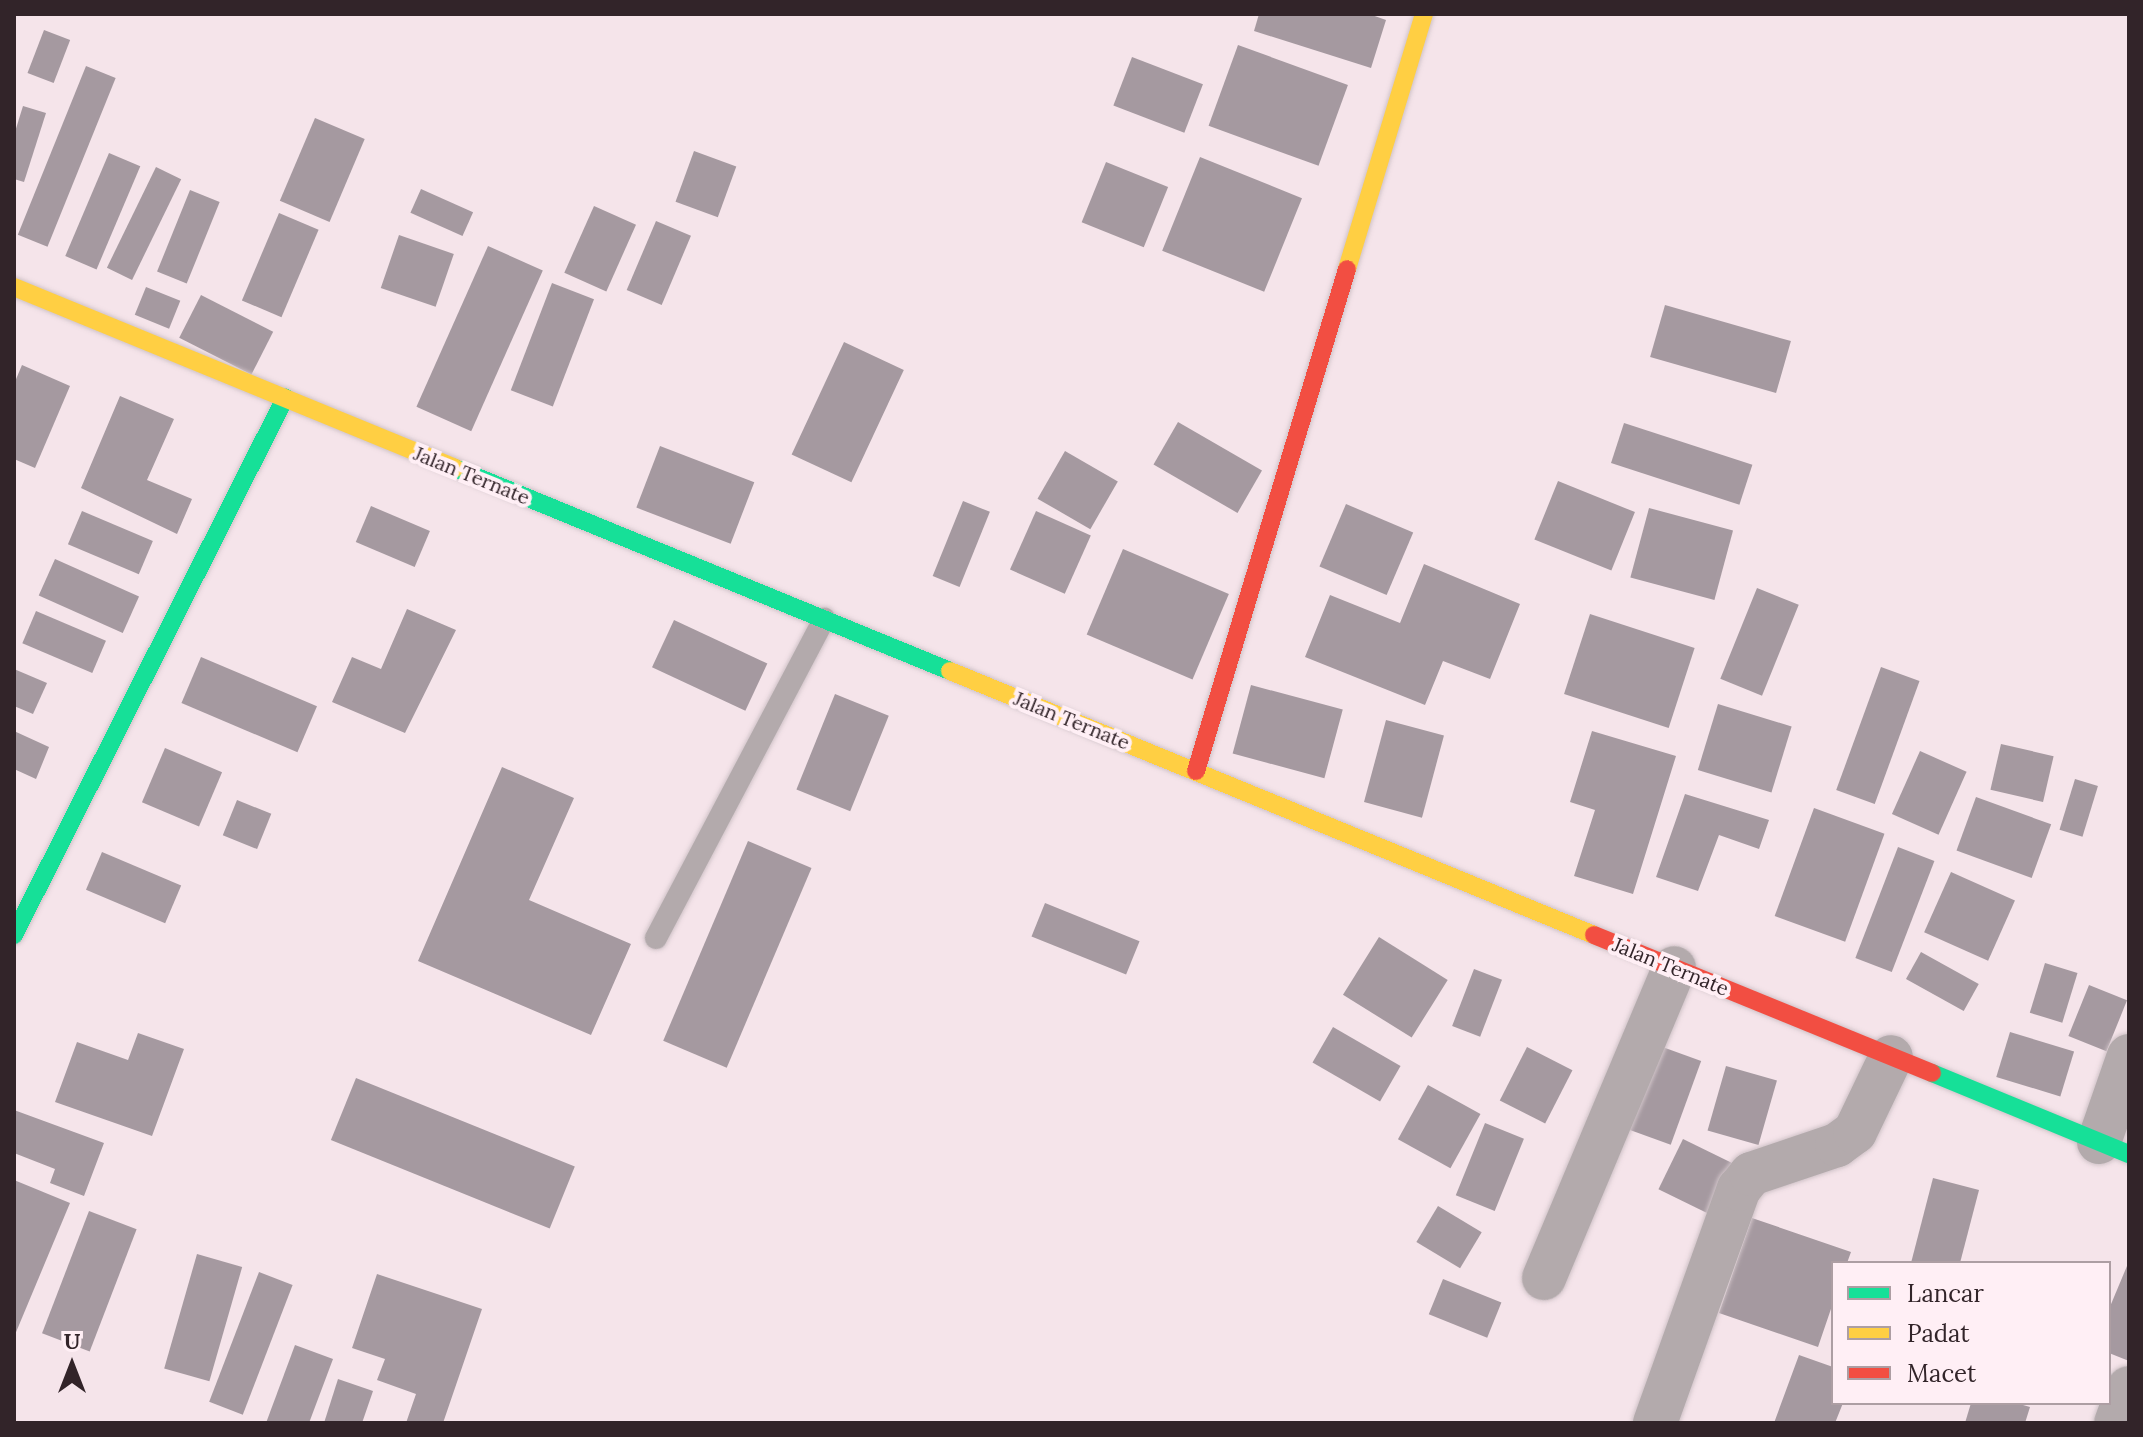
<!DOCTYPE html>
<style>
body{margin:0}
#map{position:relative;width:2143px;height:1437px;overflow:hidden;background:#f5e4ea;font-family:Lora,serif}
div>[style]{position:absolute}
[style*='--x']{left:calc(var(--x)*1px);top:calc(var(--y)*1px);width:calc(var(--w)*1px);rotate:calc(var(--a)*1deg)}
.building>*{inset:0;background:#a599a0;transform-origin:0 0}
.roads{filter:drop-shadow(0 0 2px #d0c3c8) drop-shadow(0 0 2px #d0c3c8)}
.lane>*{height:22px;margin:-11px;padding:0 11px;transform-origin:11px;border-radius:11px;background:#b3aaac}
.street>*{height:44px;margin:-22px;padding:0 22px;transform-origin:22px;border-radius:22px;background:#b3aaac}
.fast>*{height:18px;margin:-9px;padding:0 9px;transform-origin:9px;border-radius:9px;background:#16e098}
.slow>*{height:18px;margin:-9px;padding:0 9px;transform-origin:9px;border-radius:9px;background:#ffcf43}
.jam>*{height:18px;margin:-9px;padding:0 9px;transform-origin:9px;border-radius:9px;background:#f24e42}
span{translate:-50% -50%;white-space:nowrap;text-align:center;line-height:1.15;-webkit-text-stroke:8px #ffeff5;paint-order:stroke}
.street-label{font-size:20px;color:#322429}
.frame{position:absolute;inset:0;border:16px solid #322429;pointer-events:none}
.legend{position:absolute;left:1831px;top:1261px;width:280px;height:144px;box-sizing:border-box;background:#ffeff5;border:2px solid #ad9ea3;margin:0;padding:10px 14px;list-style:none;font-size:24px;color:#322429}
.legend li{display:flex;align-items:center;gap:16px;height:40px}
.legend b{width:40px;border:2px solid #ad9ea3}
.north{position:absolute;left:32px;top:1325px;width:80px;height:80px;-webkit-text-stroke:6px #ffeff5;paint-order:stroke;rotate:0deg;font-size:22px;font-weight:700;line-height:32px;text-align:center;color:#322429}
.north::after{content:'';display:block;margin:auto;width:28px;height:36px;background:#322429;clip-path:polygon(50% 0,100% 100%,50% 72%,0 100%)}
</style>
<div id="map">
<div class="building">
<div style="clip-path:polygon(1259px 14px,1369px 14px,1386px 20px,1371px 68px,1254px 31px)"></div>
<div style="left:44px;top:30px;width:28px;height:46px;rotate:21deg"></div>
<div style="left:1238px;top:45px;width:117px;height:86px;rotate:20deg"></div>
<div style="left:1132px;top:57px;width:76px;height:52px;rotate:21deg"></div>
<div style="left:86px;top:66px;width:32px;height:182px;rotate:22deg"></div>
<div style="clip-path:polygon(23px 106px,46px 113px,24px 182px,14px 179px,14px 135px)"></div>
<div style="left:315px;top:118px;width:54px;height:90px;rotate:23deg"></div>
<div style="left:694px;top:151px;width:45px;height:54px;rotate:20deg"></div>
<div style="left:109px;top:153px;width:34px;height:112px;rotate:23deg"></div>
<div style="left:1200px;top:157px;width:110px;height:101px;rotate:22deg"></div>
<div style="left:1106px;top:162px;width:67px;height:65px;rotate:22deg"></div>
<div style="left:156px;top:167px;width:28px;height:112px;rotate:26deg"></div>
<div style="left:421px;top:189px;width:57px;height:26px;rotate:24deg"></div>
<div style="left:190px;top:190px;width:32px;height:88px;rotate:22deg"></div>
<div style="left:594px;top:206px;width:46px;height:73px;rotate:24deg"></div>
<div style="left:279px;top:213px;width:43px;height:95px;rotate:23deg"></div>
<div style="left:656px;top:221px;width:38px;height:75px;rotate:23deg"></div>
<div style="left:399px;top:235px;width:58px;height:56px;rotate:19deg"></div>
<div style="left:488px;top:246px;width:60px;height:176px;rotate:24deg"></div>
<div style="left:552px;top:283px;width:45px;height:115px;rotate:21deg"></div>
<div style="left:146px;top:287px;width:37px;height:30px;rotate:22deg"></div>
<div style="left:201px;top:295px;width:81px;height:48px;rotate:27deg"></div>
<div style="left:1665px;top:305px;width:131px;height:54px;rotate:16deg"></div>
<div style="left:844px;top:342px;width:66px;height:124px;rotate:25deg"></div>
<div style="clip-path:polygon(22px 365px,70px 386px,35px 468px,14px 459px,14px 384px)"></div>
<div style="clip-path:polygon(120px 396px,174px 419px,147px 480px,192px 499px,177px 534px,81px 488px)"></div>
<div style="left:1178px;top:422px;width:97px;height:49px;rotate:30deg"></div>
<div style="left:1624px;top:423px;width:135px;height:42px;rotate:18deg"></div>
<div style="left:660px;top:446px;width:101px;height:66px;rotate:21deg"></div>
<div style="left:1065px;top:451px;width:61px;height:55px;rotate:30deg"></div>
<div style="left:1558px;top:481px;width:83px;height:63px;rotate:22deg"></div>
<div style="left:963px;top:501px;width:29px;height:81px;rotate:22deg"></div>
<div style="left:1346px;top:504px;width:73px;height:68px;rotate:23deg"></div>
<div style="left:371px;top:506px;width:64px;height:39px;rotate:23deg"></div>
<div style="left:1649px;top:508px;width:87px;height:72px;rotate:15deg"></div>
<div style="left:82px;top:511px;width:77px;height:36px;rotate:23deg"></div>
<div style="left:1036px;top:511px;width:60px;height:64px;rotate:24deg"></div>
<div style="left:1123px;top:549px;width:115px;height:93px;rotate:23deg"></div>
<div style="left:55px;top:559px;width:92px;height:40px;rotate:24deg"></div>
<div style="clip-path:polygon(1424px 564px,1520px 604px,1490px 679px,1443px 661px,1425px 705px,1305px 657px,1330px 595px,1400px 623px)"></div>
<div style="left:1757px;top:588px;width:45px;height:98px;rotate:22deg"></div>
<div style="clip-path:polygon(407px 609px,456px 630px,405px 733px,332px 702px,352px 657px,381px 669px)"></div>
<div style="left:36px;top:611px;width:76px;height:35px;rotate:23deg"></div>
<div style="left:1590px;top:614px;width:110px;height:84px;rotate:18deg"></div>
<div style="left:674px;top:620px;width:103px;height:52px;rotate:25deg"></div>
<div style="left:201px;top:657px;width:126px;height:50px;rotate:23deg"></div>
<div style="left:1881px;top:667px;width:41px;height:131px;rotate:20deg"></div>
<div style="clip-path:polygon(14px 669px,47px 683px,33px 714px,14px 706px)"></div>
<div style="left:1251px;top:685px;width:95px;height:71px;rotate:15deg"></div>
<div style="left:835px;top:694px;width:58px;height:103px;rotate:22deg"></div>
<div style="left:1718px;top:704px;width:77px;height:69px;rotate:17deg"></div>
<div style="left:1386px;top:720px;width:60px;height:85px;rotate:15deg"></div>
<div style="clip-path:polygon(14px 731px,49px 747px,36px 779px,14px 769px)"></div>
<div style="clip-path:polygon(1592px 731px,1676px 756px,1633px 894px,1574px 876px,1595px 810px,1570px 802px)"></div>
<div style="left:2001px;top:744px;width:54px;height:47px;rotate:13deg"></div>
<div style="left:165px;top:748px;width:62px;height:59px;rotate:23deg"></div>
<div style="left:1920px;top:751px;width:51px;height:69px;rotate:24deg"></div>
<div style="clip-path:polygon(502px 767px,574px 798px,529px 900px,631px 944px,591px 1035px,418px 961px)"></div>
<div style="left:2075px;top:779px;width:24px;height:53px;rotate:17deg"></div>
<div style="clip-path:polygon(1685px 794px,1769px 820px,1759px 849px,1719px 835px,1698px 891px,1656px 877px)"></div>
<div style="left:1976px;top:797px;width:80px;height:57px;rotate:20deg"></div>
<div style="left:237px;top:800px;width:37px;height:38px;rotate:22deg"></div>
<div style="left:1814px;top:808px;width:75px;height:115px;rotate:20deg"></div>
<div style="left:748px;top:841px;width:69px;height:217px;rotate:23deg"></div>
<div style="left:1898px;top:847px;width:39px;height:119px;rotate:21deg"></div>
<div style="left:102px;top:852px;width:86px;height:41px;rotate:23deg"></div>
<div style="left:1951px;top:872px;width:70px;height:66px;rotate:24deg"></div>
<div style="left:1045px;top:903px;width:102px;height:36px;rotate:22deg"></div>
<div style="left:1379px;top:937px;width:81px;height:68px;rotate:32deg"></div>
<div style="left:1921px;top:952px;width:66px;height:31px;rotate:29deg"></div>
<div style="left:2045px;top:963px;width:34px;height:52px;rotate:17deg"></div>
<div style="left:1474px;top:969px;width:30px;height:61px;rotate:21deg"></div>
<div style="left:2089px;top:985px;width:41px;height:55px;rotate:22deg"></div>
<div style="left:1333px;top:1027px;width:78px;height:41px;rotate:30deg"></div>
<div style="left:2010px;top:1032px;width:67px;height:47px;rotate:17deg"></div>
<div style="clip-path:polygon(138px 1033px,184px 1049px,152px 1136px,55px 1102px,77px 1042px,128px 1060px)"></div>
<div style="left:1657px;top:1045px;width:47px;height:89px;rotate:20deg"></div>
<div style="left:1527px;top:1047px;width:51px;height:60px;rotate:27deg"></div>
<div style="left:1726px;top:1066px;width:53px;height:67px;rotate:16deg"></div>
<div style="left:356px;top:1078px;width:236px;height:67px;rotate:22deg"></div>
<div style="left:1428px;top:1085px;width:60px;height:62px;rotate:29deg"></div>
<div style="clip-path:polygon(14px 1110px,104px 1143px,84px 1196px,50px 1183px,55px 1169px,14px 1153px)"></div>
<div style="left:1485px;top:1123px;width:42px;height:78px;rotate:22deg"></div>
<div style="left:1683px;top:1139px;width:58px;height:56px;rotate:26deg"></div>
<div style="clip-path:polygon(1933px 1178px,1979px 1190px,1960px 1263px,1911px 1263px)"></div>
<div style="clip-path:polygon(14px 1180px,70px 1203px,14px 1337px)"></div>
<div style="left:1438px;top:1206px;width:51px;height:42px;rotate:31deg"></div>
<div style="left:89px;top:1211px;width:51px;height:131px;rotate:21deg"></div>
<div style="clip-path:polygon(1752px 1218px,1851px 1252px,1847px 1263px,1833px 1263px,1833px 1303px,1818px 1347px,1719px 1313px)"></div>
<div style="left:197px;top:1254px;width:47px;height:119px;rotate:16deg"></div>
<div style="clip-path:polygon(2127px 1266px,2129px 1267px,2129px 1361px,2109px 1353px,2109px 1309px)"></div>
<div style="left:259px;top:1272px;width:36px;height:139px;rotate:21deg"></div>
<div style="clip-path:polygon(377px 1274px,482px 1309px,443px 1423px,406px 1423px,416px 1394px,377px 1380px,385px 1359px,352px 1348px)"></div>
<div style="left:1443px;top:1279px;width:63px;height:38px;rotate:22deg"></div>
<div style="clip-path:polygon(295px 1345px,333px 1359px,309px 1423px,266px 1423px)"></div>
<div style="clip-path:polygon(1799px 1355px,1833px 1367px,1833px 1403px,1843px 1403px,1835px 1423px,1774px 1423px)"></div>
<div style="clip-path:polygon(338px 1379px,373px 1391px,362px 1423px,324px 1423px)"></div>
<div style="clip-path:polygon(1971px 1403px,2016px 1403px,2030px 1407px,2025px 1423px,1965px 1423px)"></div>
</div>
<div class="roads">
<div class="lane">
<div style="--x:656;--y:938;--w:361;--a:-62.2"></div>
</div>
<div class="street">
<div style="--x:2099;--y:1142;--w:91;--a:-70.8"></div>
<div style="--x:1544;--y:1278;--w:336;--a:-67.2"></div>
<div style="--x:1655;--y:1423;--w:249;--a:-70.3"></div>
<div style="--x:1739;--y:1189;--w:19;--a:-51"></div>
<div style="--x:1751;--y:1174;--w:91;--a:-18.6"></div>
<div style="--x:1837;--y:1145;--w:22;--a:-36"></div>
<div style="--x:1855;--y:1132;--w:83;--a:-64.4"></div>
<div style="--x:2116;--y:1423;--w:37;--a:-70"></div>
</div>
<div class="fast">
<div style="--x:455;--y:468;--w:535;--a:22.3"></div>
<div style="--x:14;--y:935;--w:602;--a:-63.22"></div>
<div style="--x:1932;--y:1073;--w:213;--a:22.4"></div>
</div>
<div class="slow">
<div style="--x:1347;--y:269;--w:266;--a:-73.2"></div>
<div style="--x:14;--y:287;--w:477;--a:22.3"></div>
<div style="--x:950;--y:671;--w:696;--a:22.29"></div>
</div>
<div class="jam">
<div style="--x:1196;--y:771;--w:524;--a:-73.26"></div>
<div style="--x:1594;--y:935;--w:365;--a:22.2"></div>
</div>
</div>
<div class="street-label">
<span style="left:472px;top:475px;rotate:22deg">Jalan Ternate</span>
<span style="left:1072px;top:720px;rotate:22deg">Jalan Ternate</span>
<span style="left:1671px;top:966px;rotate:22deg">Jalan Ternate</span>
</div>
<div class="frame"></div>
<ul class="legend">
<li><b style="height:10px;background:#16e098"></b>Lancar</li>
<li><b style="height:10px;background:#ffcf43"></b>Padat</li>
<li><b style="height:10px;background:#f24e42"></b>Macet</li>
</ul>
<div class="north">U</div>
</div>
